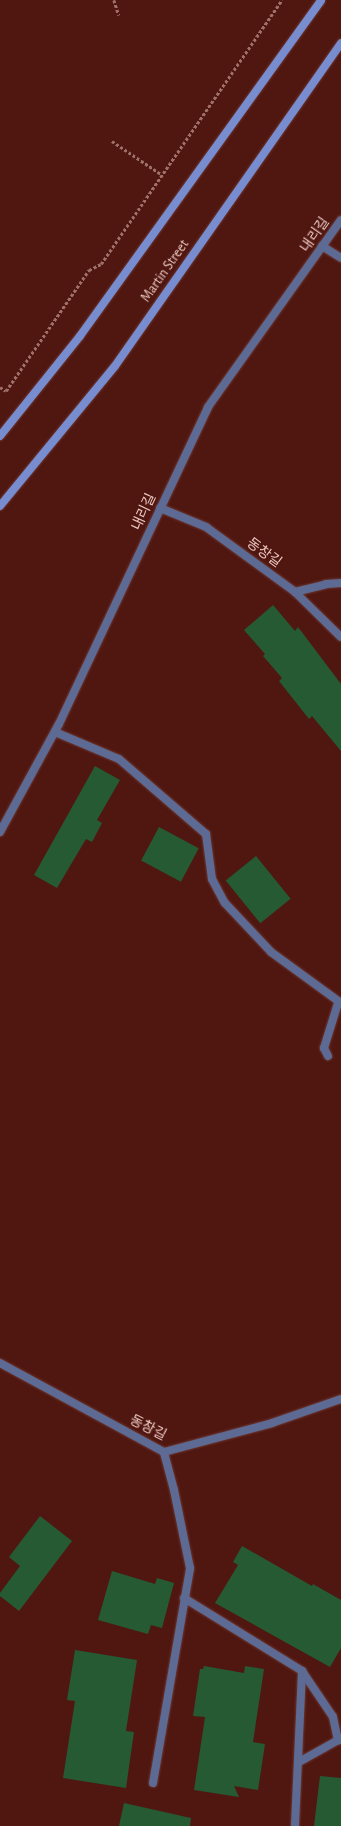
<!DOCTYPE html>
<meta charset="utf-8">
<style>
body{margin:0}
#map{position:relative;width:341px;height:1826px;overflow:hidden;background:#501711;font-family:"Alegreya Sans","Noto Sans KR",sans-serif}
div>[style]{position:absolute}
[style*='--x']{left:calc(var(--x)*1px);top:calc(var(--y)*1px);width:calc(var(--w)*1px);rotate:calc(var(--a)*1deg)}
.building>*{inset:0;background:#255a33;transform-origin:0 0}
.path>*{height:2.5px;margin-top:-1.25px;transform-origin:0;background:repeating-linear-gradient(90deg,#9f706a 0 3px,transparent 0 5px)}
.roads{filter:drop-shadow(0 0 1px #6c3731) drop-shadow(0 0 1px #6c3731)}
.street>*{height:8px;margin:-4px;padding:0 4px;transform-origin:4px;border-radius:4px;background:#5d6b94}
.secondary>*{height:8px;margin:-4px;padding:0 4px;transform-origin:4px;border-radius:4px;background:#788dcf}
span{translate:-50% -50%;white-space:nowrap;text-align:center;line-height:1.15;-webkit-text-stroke:3px #501711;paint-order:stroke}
.street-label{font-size:14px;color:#ecc7c1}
</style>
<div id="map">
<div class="building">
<div style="clip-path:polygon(273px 605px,295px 631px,298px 627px,341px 684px,341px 751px,312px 716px,309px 719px,279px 681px,282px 678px,263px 656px,265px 654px,244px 630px)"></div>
<div style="clip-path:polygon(95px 766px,120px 780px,97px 820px,102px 823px,92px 842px,86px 839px,57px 888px,34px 875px)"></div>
<div style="left:159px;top:827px;width:45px;height:38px;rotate:28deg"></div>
<div style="left:256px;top:856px;width:55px;height:39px;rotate:51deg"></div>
<div style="clip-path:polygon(40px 1516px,72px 1541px,19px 1611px,0 1596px,0 1593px,20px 1566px,9px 1557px)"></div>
<div style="clip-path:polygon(242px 1546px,312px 1586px,313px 1584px,341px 1600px,341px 1648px,330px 1667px,215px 1603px,238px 1565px,233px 1562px)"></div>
<div style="clip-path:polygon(112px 1571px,155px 1584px,157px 1578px,174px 1583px,162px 1628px,151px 1625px,148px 1634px,98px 1620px)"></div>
<div style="clip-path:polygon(75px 1650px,137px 1660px,126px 1731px,134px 1732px,126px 1788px,63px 1778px,75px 1701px,67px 1700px)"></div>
<div style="clip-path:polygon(204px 1666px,244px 1673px,245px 1666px,264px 1669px,253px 1742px,265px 1744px,258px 1790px,234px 1786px,239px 1797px,194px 1790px,205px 1717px,193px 1716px,200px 1669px,203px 1669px)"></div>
<div style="clip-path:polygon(320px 1776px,341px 1778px,341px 1826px,314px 1826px)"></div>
<div style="clip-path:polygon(124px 1803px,191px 1818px,190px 1826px,119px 1826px)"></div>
</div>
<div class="path">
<div style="--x:114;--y:0;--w:16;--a:72"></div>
<div style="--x:112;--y:141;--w:59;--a:34"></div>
<div style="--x:0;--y:387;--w:7;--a:34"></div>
<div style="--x:6;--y:391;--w:147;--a:-55.6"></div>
<div style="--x:89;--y:270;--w:13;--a:-27"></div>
<div style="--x:101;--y:264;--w:320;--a:-55.6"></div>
</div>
<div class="roads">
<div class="street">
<div style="--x:322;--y:246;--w:22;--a:32"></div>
<div style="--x:160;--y:508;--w:50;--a:22.4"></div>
<div style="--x:206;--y:527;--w:110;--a:36.1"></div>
<div style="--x:295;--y:592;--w:64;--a:44.4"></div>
<div style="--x:295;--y:592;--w:32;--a:-14"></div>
<div style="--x:326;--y:584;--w:15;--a:-4"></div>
<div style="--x:55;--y:732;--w:69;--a:22.9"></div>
<div style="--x:119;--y:759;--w:115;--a:40.8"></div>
<div style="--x:206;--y:834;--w:45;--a:82.4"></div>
<div style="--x:212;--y:879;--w:27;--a:62"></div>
<div style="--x:225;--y:903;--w:67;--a:46.8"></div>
<div style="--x:271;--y:952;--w:87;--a:36.1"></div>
<div style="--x:0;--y:832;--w:123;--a:-61.4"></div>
<div style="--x:59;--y:724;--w:350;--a:-64.8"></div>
<div style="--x:208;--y:407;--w:229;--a:-54.6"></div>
<div style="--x:328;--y:1056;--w:9;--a:-117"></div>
<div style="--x:324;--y:1048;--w:47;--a:-72.7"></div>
<div style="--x:0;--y:1363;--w:187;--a:28.5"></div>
<div style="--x:164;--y:1452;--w:112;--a:-15"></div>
<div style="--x:272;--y:1423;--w:73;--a:-19.2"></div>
<div style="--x:184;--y:1598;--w:139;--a:31.7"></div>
<div style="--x:302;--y:1671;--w:155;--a:92.6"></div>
<div style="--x:302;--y:1671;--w:55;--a:56"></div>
<div style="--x:333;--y:1717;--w:24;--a:78"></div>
<div style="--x:299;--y:1762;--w:45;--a:-29.4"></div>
<div style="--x:153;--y:1783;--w:218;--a:-80.2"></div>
<div style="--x:190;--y:1568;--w:80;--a:-101.6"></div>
<div style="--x:174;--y:1490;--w:39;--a:-105"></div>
</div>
<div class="secondary">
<div style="--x:0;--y:436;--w:128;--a:-51.3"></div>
<div style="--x:80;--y:336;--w:413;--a:-54.3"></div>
<div style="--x:0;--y:506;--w:181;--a:-50.6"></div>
<div style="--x:115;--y:366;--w:394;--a:-55"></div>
</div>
</div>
<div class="street-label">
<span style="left:315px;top:235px;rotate:-55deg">내리길</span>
<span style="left:165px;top:271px;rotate:-55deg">Martin Street</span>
<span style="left:144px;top:512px;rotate:-65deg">내리길</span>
<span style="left:264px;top:553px;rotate:36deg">동창길</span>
<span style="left:148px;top:1428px;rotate:27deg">동창길</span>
</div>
</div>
